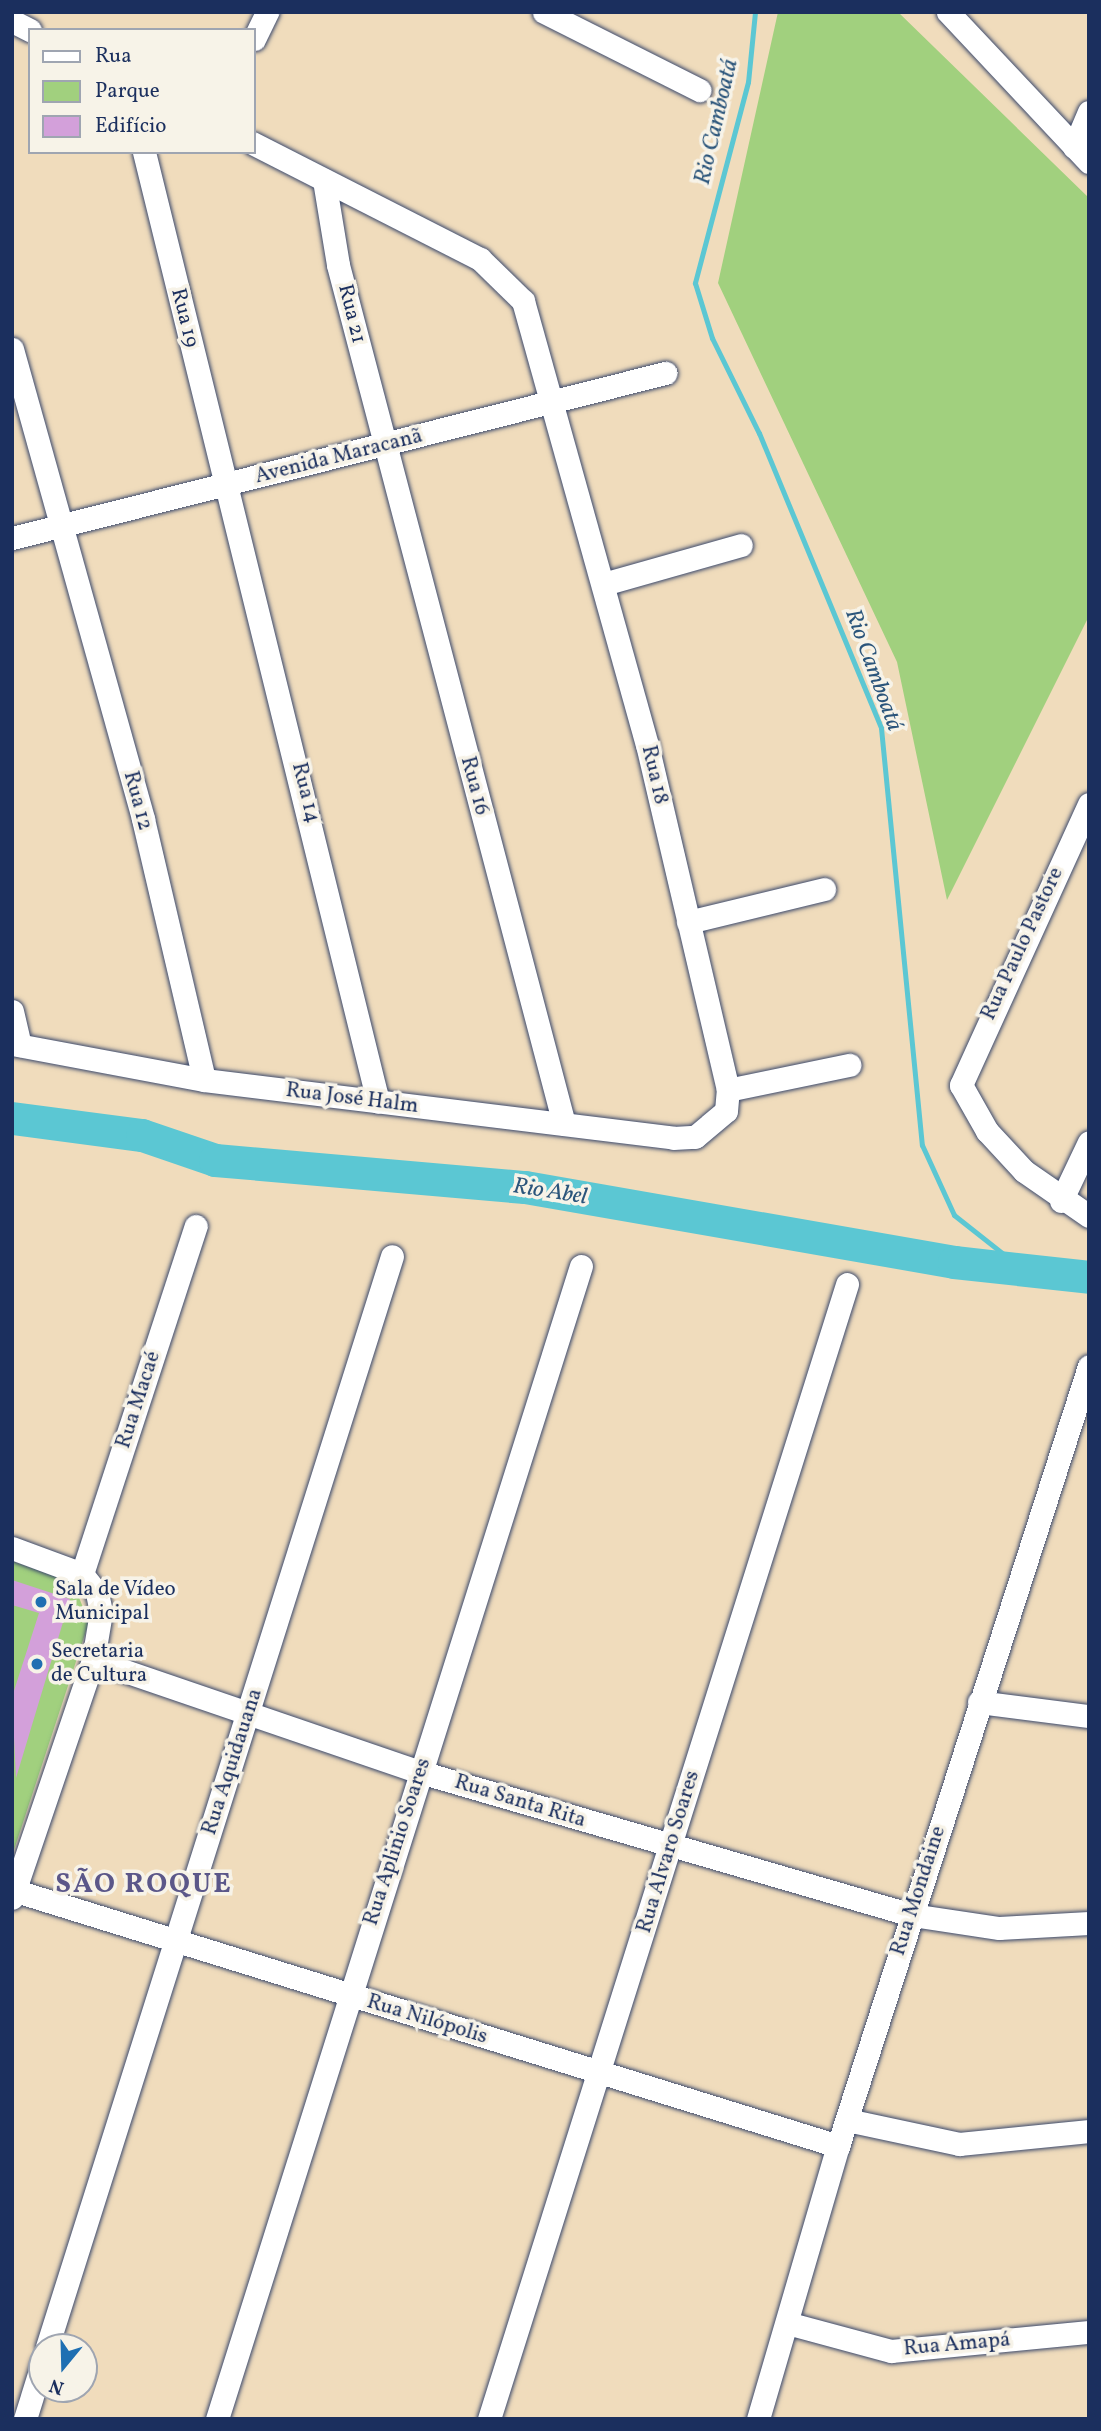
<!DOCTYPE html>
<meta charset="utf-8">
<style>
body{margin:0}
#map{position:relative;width:1101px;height:2431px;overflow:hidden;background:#f0dcbc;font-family:Vollkorn,serif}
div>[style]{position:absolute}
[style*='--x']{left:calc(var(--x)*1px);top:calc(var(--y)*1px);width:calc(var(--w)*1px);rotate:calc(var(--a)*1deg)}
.green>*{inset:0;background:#a1d07e}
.stream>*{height:5px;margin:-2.5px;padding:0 2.5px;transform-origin:2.5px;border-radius:2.5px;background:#5bc7d3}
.river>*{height:33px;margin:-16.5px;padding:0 16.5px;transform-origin:16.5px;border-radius:16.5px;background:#5bc7d3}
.building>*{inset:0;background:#d3a0da}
.roads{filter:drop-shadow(0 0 2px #3b496c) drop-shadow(0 0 2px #3b496c)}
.minor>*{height:23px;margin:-11.5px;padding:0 11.5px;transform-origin:11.5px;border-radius:11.5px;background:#fff}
.dots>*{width:19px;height:19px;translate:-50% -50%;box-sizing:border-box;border:4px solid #f7f3e8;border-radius:50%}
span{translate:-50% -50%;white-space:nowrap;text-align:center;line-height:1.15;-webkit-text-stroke:7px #f7f3e8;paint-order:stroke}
.street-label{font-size:21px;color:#1b2f5e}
.poi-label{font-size:21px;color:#1b2f5e}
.left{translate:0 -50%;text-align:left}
.water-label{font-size:23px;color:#2b557b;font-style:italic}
.district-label{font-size:28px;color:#5b5789;font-weight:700;letter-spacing:2px}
.frame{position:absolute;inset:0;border:14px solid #1b2f5e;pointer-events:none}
.legend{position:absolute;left:28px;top:28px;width:228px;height:126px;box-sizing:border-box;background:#f7f3e8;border:2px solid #9fa5b1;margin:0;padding:9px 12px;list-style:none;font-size:21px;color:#1b2f5e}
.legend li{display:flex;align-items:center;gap:14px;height:35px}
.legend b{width:35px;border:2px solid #9fa5b1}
.north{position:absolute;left:28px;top:2333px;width:70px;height:70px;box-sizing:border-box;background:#f7f3e8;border:2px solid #9fa5b1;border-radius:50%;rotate:199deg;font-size:19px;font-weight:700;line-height:28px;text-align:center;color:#1b2f5e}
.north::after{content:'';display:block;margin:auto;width:24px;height:32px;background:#1f6fb2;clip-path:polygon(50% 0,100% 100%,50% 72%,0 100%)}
</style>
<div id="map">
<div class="green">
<div style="clip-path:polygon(778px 12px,898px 12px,1089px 198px,1089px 616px,947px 900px,897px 662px,718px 283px)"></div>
<div style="clip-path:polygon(12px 1561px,73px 1583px,89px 1622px,12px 1856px)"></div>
</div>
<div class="stream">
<div style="--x:755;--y:12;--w:70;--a:95.7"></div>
<div style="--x:748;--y:82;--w:208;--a:104.8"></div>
<div style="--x:695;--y:283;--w:58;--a:72.8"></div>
<div style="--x:712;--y:338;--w:106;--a:63.7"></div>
<div style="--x:759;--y:433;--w:319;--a:67.5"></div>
<div style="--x:881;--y:728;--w:419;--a:84.4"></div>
<div style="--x:922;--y:1145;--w:77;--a:65.4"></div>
<div style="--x:954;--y:1215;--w:66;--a:38.3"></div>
<div style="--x:1006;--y:1256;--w:86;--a:14.2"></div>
</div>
<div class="river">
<div style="--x:12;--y:1118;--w:131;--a:7.5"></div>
<div style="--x:142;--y:1135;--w:77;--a:18.9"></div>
<div style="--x:215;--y:1160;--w:311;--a:5"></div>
<div style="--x:525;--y:1187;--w:436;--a:9.9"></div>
<div style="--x:954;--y:1262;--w:136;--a:6.3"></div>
</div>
<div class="building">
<div style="clip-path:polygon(12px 1580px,70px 1599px,16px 1778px,12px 1697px,39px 1613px,12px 1605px)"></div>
</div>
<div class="roads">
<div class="minor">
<div style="--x:544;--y:12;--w:174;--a:26.7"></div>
<div style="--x:948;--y:12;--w:206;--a:46.8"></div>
<div style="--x:12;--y:21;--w:20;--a:27"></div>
<div style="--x:254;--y:39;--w:30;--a:-64"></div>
<div style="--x:1074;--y:147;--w:38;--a:-67"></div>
<div style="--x:144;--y:152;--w:978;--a:76.16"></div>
<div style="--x:324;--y:180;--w:86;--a:80.6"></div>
<div style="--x:338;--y:265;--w:888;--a:75.26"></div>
<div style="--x:12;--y:349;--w:488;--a:74.4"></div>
<div style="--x:143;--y:819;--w:268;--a:76.8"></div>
<div style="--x:12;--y:538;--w:674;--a:-14.18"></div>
<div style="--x:607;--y:583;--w:139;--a:-15.8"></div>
<div style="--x:1089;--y:804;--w:309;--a:114.5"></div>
<div style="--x:961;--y:1085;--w:53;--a:60.5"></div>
<div style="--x:987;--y:1131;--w:54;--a:47.2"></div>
<div style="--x:1024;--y:1171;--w:79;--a:34.7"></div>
<div style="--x:688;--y:922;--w:140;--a:-13.6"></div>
<div style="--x:12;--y:1011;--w:35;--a:77"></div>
<div style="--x:12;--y:1044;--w:195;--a:10.6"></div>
<div style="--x:204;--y:1080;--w:473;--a:7"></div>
<div style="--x:673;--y:1138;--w:22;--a:-3"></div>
<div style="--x:695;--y:1137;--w:40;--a:-40"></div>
<div style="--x:726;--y:1111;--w:21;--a:-85"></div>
<div style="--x:728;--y:1090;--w:354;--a:-103.2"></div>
<div style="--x:647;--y:745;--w:461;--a:-105.6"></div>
<div style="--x:523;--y:301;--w:60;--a:-135.7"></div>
<div style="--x:480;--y:259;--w:254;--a:-153"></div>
<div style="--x:728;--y:1090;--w:124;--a:-11.7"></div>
<div style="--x:1061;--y:1201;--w:65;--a:-64.6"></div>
<div style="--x:12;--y:1548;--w:75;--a:20.4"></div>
<div style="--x:82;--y:1574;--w:24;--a:52"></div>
<div style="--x:97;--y:1593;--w:19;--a:78"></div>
<div style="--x:101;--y:1612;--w:49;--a:99.5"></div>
<div style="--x:93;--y:1660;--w:251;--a:108.8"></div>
<div style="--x:82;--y:1574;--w:366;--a:-71.9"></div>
<div style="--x:93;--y:1660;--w:346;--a:18.9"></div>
<div style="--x:420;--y:1772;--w:512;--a:16.21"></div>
<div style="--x:912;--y:1915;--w:88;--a:8.5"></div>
<div style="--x:999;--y:1928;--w:90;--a:-3.2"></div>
<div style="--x:979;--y:1702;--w:111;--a:7.3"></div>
<div style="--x:16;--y:1891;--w:861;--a:17.23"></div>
<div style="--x:847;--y:2120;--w:115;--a:12.1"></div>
<div style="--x:959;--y:2144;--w:131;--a:-5.7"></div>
<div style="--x:787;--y:2323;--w:108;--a:15.1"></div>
<div style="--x:891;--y:2351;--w:199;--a:-5.5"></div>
<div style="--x:47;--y:2347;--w:1144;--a:-72.45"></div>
<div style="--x:25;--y:2419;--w:58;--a:-72.8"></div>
<div style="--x:217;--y:2419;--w:1209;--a:-72.48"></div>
<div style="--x:489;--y:2419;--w:1190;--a:-72.49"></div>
<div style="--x:758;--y:2419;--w:284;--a:-73.7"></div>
<div style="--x:838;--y:2146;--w:819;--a:-72.16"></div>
</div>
</div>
<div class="dots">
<div style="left:41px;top:1602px;background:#1f6fb2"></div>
<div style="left:37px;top:1664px;background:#1f6fb2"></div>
</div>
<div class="street-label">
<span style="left:351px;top:314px;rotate:76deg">Rua 21</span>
<span style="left:184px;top:318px;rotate:76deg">Rua 19</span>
<span style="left:339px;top:457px;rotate:-14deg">Avenida Maracanã</span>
<span style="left:654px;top:775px;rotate:77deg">Rua 18</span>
<span style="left:474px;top:786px;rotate:75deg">Rua 16</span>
<span style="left:305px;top:793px;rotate:76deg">Rua 14</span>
<span style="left:137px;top:801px;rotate:75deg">Rua 12</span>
<span style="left:1023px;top:944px;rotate:-65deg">Rua Paulo Pastore</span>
<span style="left:352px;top:1099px;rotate:7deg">Rua José Halm</span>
<span style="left:139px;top:1400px;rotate:-72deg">Rua Macaé</span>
<span style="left:233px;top:1762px;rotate:-72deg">Rua Aquidauana</span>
<span style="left:520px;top:1802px;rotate:17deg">Rua Santa Rita</span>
<span style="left:398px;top:1842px;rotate:-72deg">Rua Aplinio Soares</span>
<span style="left:669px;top:1852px;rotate:-73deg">Rua Alvaro Soares</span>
<span style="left:919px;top:1891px;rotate:-72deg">Rua Mondaine</span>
<span style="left:427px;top:2020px;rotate:17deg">Rua Nilópolis</span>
<span style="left:957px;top:2345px;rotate:-5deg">Rua Amapá</span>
</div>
<div class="poi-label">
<span class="left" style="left:55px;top:1602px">Sala de Vídeo<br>Municipal</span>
<span class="left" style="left:51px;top:1664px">Secretaria<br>de Cultura</span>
</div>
<div class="water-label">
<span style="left:717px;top:122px;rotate:-77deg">Rio Camboatá</span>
<span style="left:873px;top:670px;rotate:70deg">Rio Camboatá</span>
<span style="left:550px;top:1192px;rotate:9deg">Rio Abel</span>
</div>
<div class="district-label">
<span style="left:144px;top:1885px">SÃO ROQUE</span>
</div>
<div class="frame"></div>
<ul class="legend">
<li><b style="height:9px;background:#fff"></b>Rua</li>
<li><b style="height:19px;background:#a1d07e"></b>Parque</li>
<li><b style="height:19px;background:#d3a0da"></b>Edifício</li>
</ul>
<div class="north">N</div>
</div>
